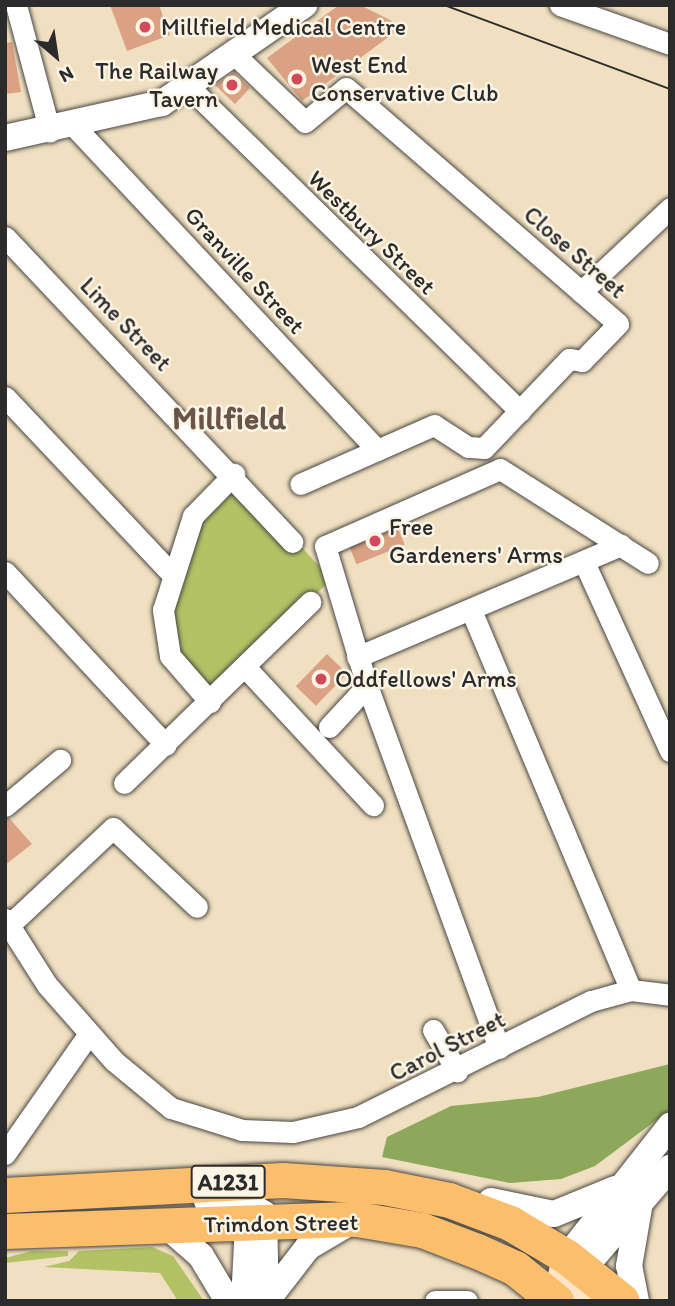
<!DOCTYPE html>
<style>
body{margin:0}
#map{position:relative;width:675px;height:1306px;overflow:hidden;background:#f0e0c1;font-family:Itim,sans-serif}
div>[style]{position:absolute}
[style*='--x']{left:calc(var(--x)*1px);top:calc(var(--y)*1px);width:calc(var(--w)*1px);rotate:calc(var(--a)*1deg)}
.green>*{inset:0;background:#b2c264}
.forest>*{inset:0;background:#8da85a}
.building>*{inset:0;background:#daa182;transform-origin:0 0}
.roads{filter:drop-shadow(0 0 2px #494642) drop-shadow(0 0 2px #494642)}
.minor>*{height:21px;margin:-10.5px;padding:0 10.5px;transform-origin:10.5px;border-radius:10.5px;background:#fff}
.tertiary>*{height:26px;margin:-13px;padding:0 13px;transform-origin:13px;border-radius:13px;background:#fff}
.secondary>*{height:30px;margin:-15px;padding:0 15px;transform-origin:15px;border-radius:15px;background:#fde5c5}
.trunk>*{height:35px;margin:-17.5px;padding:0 17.5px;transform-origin:17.5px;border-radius:17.5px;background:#fabe6d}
.tram>*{height:2px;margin:-1px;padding:0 1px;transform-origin:1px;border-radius:1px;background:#2b2b2b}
.dots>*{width:19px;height:19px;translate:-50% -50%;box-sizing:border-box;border:4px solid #fcf5e5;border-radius:50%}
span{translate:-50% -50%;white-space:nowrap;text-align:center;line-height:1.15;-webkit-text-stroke:5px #fcf5e5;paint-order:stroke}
.shield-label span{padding:2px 5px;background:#fcf5e5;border:2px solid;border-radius:5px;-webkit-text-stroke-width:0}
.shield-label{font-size:23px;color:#2b2b2b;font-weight:700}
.poi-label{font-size:24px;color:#2b2b2b}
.left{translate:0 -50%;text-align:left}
.right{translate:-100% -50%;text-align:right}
.street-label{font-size:24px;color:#2b2b2b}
.district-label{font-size:32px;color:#685449;font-weight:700}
.frame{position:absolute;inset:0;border:7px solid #2b2b2b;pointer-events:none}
.north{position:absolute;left:21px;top:21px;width:70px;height:70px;-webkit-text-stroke:5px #fcf5e5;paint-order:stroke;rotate:151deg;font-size:19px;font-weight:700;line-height:28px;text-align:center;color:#2b2b2b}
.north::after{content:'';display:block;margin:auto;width:24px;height:32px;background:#2b2b2b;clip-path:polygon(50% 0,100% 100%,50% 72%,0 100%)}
</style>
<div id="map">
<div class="green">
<div style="clip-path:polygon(234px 474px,331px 579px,210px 702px,166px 639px,184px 535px)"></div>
<div style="clip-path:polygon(152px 1247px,173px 1256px,204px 1301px,178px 1301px,160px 1273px,44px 1267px,69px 1261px,79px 1251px)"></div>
<div style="clip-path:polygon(32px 1251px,68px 1251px,68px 1256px,5px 1263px,5px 1258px)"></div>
</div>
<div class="forest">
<div style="clip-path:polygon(670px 1064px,670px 1110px,595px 1166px,561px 1179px,510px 1183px,382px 1157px,387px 1137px,451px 1106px,538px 1097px)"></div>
</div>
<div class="building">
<div style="clip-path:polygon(110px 5px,159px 5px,170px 35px,127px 51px)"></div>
<div style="clip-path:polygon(339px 5px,360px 5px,394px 22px,394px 33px,302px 101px,267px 58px)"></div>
<div style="clip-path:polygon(12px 42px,21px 92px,5px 94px,5px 43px)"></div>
<div style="clip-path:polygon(234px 72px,250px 88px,235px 104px,215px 85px)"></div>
<div style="left:398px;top:528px;width:18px;height:52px;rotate:68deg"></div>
<div style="left:327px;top:654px;width:28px;height:45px;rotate:44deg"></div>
<div style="clip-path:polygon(9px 818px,32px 844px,5px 865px,5px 819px)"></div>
</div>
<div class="roads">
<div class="minor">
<div style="--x:16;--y:5;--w:131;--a:75"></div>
<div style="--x:560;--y:5;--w:117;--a:19.5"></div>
<div style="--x:236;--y:56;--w:95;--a:43.7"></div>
<div style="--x:305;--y:122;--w:53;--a:-39.7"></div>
<div style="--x:346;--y:88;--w:360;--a:40.9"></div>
<div style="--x:618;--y:324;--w:52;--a:134.2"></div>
<div style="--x:582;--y:361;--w:13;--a:-171"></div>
<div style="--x:569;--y:359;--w:123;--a:133.7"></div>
<div style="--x:484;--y:448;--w:16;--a:-176"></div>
<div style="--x:468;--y:447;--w:40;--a:-147.1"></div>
<div style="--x:434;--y:425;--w:146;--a:156.2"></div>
<div style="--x:190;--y:88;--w:462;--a:44.4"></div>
<div style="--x:74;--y:126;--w:444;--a:46.9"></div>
<div style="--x:5;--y:237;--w:419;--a:46.7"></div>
<div style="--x:581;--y:292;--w:122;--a:-43.3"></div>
<div style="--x:5;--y:397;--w:241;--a:46.7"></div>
<div style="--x:584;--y:562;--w:208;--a:65.5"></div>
<div style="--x:5;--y:572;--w:236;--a:47.1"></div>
<div style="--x:471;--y:610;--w:412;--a:67.2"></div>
<div style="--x:357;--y:657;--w:287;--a:-23"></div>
<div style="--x:246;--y:668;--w:187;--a:47.2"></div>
<div style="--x:210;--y:702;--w:61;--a:-131"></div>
<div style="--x:170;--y:656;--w:47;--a:-98.7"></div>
<div style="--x:163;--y:610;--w:99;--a:-72.3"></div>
<div style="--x:193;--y:516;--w:59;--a:-45.7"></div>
<div style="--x:329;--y:727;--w:56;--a:-47.2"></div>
<div style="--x:124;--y:783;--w:260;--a:-44.2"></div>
<div style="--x:5;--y:806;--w:72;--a:-39.9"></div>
<div style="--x:5;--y:919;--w:78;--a:57.5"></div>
<div style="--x:47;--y:985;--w:101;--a:48.6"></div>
<div style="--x:114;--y:1061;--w:74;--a:39.5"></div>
<div style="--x:171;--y:1108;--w:74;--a:17.2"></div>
<div style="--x:242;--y:1130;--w:51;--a:2.2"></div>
<div style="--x:293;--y:1132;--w:67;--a:-13"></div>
<div style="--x:358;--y:1117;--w:260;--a:-26.5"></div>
<div style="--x:591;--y:1001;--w:41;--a:-15.4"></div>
<div style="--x:631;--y:990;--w:39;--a:7"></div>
<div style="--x:5;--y:929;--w:148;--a:-43.1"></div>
<div style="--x:113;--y:828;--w:115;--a:43.2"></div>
<div style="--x:433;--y:1030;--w:48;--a:59.7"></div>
<div style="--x:499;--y:1048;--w:385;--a:-110"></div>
<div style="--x:367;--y:686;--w:146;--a:-106.7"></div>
<div style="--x:325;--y:546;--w:191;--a:-23.7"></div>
<div style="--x:500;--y:469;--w:175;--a:32.4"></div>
<div style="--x:5;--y:1154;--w:145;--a:-55.1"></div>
<div style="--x:435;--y:1301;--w:32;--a:0"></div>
</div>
<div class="tertiary">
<div style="--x:5;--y:138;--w:161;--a:-12.6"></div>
<div style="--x:162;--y:103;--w:173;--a:-34.6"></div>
<div style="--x:207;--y:1201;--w:34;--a:-2"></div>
<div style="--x:241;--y:1200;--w:27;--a:31"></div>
<div style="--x:264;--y:1214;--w:87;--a:88.7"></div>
<div style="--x:491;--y:1201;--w:64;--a:11.7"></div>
<div style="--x:554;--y:1214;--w:66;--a:-22.3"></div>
<div style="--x:168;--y:1227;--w:44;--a:41.3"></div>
<div style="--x:201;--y:1256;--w:52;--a:59"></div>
<div style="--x:567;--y:1257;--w:167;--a:-51.8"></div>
<div style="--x:571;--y:1283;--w:152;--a:-49.3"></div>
<div style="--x:267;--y:1300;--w:67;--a:-52.3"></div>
<div style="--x:308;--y:1247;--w:51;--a:-30.6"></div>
<div style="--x:244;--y:1301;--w:94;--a:-87"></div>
<div style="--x:636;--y:1301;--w:36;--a:-101"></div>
<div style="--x:629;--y:1266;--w:59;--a:-80.2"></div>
</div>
<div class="secondary">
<div style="--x:567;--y:1257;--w:24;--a:102"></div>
<div style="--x:562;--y:1280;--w:30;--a:45"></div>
</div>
<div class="trunk">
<div style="--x:5;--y:1195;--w:278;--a:-3.1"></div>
<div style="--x:283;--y:1180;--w:101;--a:4"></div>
<div style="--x:384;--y:1187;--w:66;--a:11.3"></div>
<div style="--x:449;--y:1200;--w:65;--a:20.7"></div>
<div style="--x:510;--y:1223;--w:66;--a:30.8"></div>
<div style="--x:567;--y:1257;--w:70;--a:38.7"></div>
<div style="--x:5;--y:1231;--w:352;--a:-2"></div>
<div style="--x:357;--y:1219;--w:66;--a:9.6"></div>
<div style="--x:422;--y:1230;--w:59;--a:20.9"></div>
<div style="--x:477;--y:1251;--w:42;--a:24.1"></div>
<div style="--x:515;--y:1268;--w:53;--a:38.8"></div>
</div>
</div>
<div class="tram">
<div style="--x:444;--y:5;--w:241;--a:20.4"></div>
</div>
<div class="dots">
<div style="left:145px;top:27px;background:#d1495b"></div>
<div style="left:297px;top:79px;background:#d1495b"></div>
<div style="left:232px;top:85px;background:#d1495b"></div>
<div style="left:375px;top:541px;background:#d1495b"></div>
<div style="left:321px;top:679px;background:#d1495b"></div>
</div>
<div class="shield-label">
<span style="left:228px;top:1182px">A1231</span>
</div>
<div class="poi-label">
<span class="left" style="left:161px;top:27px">Millfield Medical Centre</span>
<span class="left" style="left:311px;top:79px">West End<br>Conservative Club</span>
<span class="right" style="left:218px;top:85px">The Railway<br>Tavern</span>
<span class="left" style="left:389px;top:541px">Free<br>Gardeners' Arms</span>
<span class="left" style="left:335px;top:679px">Oddfellows' Arms</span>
</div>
<div class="street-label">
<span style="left:372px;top:232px;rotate:44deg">Westbury Street</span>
<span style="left:575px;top:252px;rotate:41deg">Close Street</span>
<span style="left:245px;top:270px;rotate:47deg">Granville Street</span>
<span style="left:126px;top:324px;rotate:46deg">Lime Street</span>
<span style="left:447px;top:1046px;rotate:-27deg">Carol Street</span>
<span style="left:281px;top:1223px;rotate:-1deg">Trimdon Street</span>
</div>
<div class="district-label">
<span style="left:229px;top:418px">Millfield</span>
</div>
<div class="frame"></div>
<div class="north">N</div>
</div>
